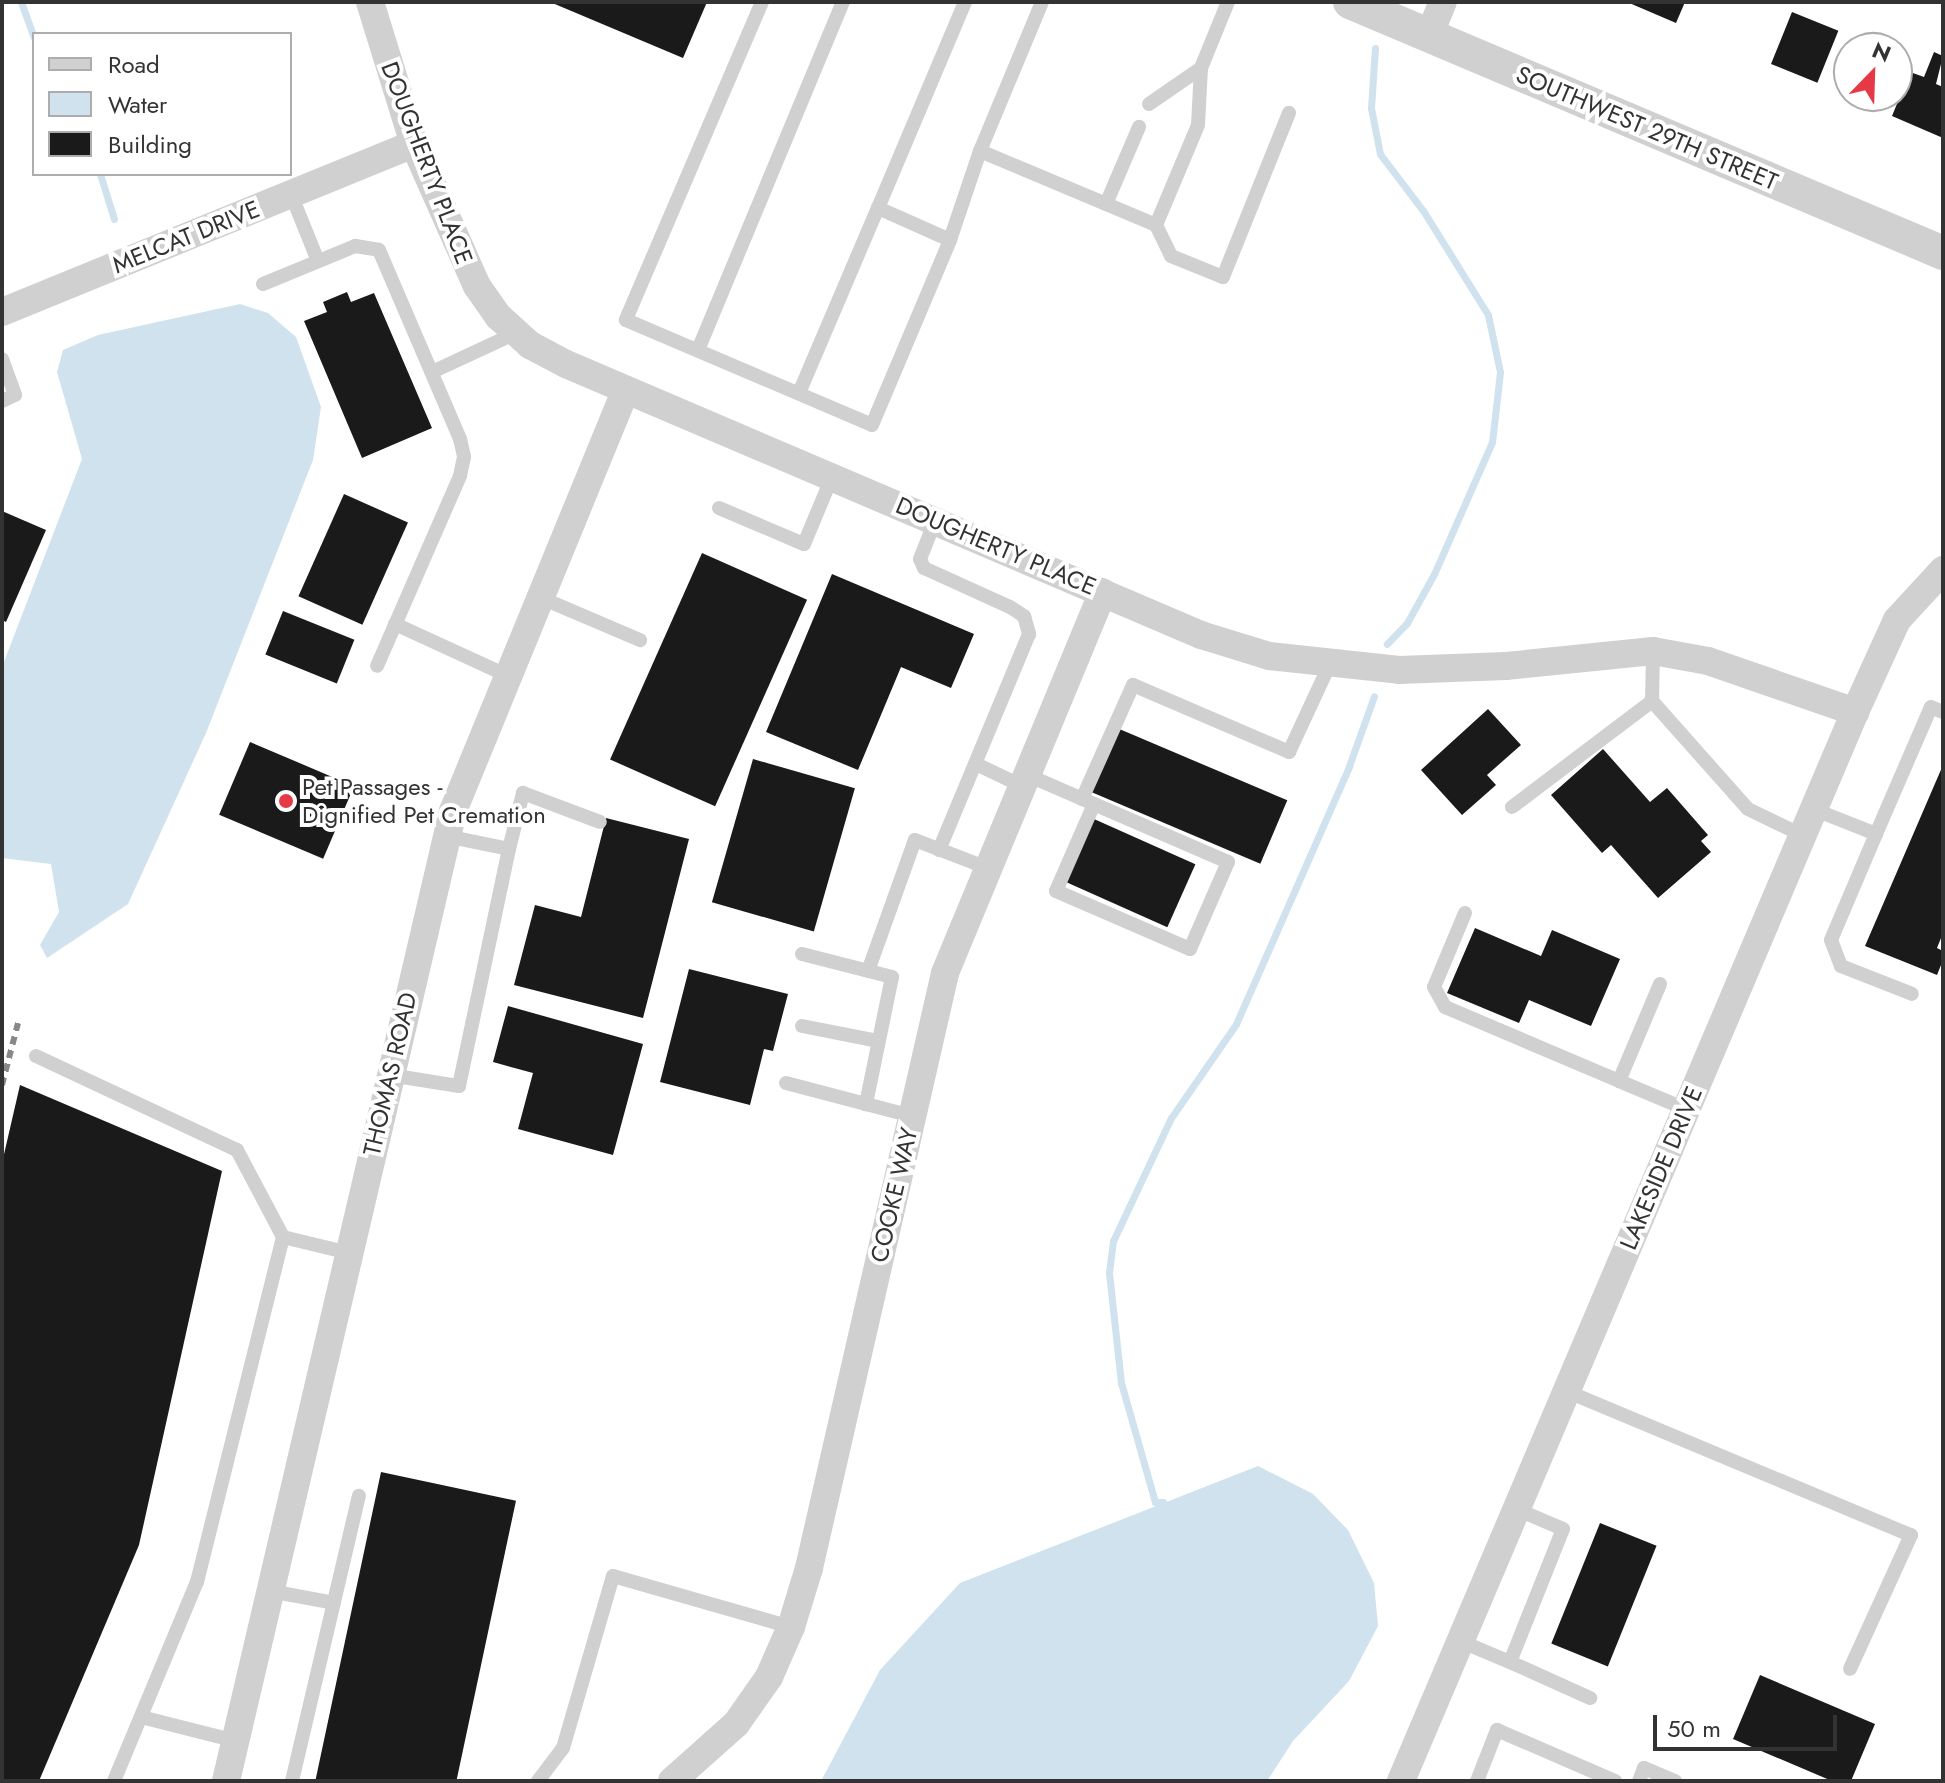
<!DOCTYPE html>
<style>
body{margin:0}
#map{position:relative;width:1945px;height:1783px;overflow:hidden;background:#fff;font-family:Jost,sans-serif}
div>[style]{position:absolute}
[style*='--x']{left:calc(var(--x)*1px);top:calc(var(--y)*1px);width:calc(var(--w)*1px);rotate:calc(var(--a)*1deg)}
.water>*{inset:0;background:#cfe2ee}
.stream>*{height:7px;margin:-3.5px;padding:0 3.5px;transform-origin:3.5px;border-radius:3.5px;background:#cfe2ee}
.building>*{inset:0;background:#1a1a1a;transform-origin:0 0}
.service>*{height:14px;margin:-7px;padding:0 7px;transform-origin:7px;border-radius:7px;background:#d0d0d0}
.minor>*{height:28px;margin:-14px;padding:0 14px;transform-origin:14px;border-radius:14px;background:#d0d0d0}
.tertiary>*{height:34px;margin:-17px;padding:0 17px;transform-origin:17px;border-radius:17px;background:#d0d0d0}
.rail>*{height:6px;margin-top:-3px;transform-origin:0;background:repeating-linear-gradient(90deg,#888 0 8px,transparent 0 14px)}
.dots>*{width:22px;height:22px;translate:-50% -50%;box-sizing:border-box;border:4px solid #fff;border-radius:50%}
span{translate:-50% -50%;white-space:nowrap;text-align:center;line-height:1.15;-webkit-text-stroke:8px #fff;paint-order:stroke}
.street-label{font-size:24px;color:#333}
.poi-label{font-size:24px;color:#333}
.left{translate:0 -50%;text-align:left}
.frame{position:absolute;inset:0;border:4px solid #333;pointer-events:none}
.legend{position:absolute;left:32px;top:32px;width:260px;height:144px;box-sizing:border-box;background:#fff;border:2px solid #adadad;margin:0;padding:10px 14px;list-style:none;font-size:24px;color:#333}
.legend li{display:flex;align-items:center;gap:16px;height:40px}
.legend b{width:40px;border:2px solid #adadad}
.north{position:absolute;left:1833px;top:32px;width:80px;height:80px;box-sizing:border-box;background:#fff;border:2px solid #adadad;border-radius:50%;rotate:23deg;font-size:22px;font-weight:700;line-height:32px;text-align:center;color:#333}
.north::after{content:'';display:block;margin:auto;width:28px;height:36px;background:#e63946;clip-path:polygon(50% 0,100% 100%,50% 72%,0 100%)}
.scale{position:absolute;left:1653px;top:1715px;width:184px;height:36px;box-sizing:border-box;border:4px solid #333;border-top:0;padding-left:10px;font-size:24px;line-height:28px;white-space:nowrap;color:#333;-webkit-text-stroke:6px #fff;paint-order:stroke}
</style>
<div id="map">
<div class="water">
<div style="clip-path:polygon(240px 304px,268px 313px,296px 337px,321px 407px,313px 460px,206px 733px,128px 904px,47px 958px,40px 945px,59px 912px,51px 864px,2px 858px,2px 667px,82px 459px,57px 372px,63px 350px,98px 335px)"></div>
<div style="clip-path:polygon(1258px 1466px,1313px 1494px,1348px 1530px,1374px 1583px,1378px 1626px,1349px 1681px,1293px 1741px,1267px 1781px,821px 1781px,880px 1670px,960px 1583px)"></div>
</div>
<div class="stream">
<div style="--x:21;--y:2;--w:38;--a:70"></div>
<div style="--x:1375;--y:48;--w:60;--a:93.8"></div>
<div style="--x:1371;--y:108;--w:47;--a:78.9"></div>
<div style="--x:1380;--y:154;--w:73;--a:52.8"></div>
<div style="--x:1424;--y:212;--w:121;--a:58.1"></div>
<div style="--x:1488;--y:315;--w:58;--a:78.1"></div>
<div style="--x:1500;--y:372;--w:70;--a:96.5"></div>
<div style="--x:1492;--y:442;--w:144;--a:113.7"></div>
<div style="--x:1434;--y:574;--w:56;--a:118.9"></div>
<div style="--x:1407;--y:623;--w:29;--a:134"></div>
<div style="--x:100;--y:174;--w:47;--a:72.7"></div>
<div style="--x:1163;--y:1502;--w:8;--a:180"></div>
<div style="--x:1155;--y:1502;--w:124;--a:-105.9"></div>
<div style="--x:1121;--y:1383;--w:111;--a:-96.2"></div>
<div style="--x:1109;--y:1273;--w:32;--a:-83"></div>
<div style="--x:1113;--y:1241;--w:136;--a:-64.8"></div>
<div style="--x:1171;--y:1118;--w:114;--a:-55.3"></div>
<div style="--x:1236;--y:1024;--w:282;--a:-66.3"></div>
<div style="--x:1349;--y:766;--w:74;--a:-70.3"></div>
</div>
<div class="building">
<div style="clip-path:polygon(550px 2px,707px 2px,683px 58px)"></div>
<div style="clip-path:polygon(1627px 2px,1685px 2px,1676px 23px)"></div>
<div style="left:1792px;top:12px;width:50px;height:56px;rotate:22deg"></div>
<div style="clip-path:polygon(1934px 52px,1943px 56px,1936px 84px,1943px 87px,1943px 138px,1892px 116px,1910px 72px,1924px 77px)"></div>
<div style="clip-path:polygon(347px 292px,351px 302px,374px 293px,432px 428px,362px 458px,304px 321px,327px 312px,323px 302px)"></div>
<div style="left:344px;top:494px;width:70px;height:112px;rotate:24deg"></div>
<div style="clip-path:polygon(2px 511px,46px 530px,6px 622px,2px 620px)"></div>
<div style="left:702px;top:553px;width:115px;height:226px;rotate:24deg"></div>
<div style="clip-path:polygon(832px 574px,974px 634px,951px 688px,901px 667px,858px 770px,766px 732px)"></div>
<div style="left:283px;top:611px;width:77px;height:47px;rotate:22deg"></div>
<div style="clip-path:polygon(1488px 709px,1521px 745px,1487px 775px,1496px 785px,1462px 815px,1421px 770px)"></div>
<div style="left:1117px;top:728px;width:185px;height:69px;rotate:23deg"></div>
<div style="left:250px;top:742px;width:113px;height:79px;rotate:23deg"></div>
<div style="clip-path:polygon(1603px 749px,1650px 802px,1667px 788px,1708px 835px,1701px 841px,1711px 852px,1658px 898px,1611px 845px,1602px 853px,1551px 795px)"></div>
<div style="left:753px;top:759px;width:106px;height:149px;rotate:16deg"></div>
<div style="clip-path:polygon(1943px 765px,1943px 933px,1937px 948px,1943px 951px,1943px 960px,1937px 975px,1865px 946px)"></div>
<div style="clip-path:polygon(606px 818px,689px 839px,643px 1018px,514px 985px,535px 905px,581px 917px)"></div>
<div style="left:1094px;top:819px;width:111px;height:69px;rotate:24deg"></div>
<div style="clip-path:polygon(1475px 928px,1541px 956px,1552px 930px,1620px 959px,1591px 1026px,1529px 1000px,1519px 1023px,1447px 993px)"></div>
<div style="clip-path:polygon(689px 969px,788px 994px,773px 1051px,764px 1049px,750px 1105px,660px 1082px)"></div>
<div style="clip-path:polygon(508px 1006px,643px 1044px,613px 1155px,518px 1129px,533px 1073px,493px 1062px)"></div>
<div style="clip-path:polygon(20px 1085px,222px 1171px,139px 1545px,39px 1781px,2px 1781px,2px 1163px)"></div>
<div style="left:381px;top:1472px;width:138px;height:317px;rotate:12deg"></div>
<div style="left:1600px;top:1523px;width:61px;height:130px;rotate:22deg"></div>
<div style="clip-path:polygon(1760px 1675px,1875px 1724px,1851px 1781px,1832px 1781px,1733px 1739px)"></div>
</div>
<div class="service">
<div style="--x:762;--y:2;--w:346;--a:113.2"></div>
<div style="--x:626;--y:320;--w:267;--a:23.1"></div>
<div style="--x:872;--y:425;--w:201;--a:-67.1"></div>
<div style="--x:950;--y:240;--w:94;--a:-71.4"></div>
<div style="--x:1042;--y:2;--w:161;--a:112.6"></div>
<div style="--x:980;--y:151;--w:191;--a:22.8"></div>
<div style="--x:1156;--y:225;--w:108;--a:-67.2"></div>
<div style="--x:1198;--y:125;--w:57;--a:-87"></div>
<div style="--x:1201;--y:68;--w:71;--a:-67.8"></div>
<div style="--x:1149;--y:104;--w:63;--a:-34.7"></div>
<div style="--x:291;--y:194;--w:72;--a:68.1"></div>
<div style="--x:1106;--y:204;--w:84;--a:-66.8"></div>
<div style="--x:1156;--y:225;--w:34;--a:64"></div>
<div style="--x:1171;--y:256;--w:56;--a:22"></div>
<div style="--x:1223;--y:277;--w:177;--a:-68.1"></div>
<div style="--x:950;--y:240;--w:79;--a:-156"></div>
<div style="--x:878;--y:208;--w:224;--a:-67.1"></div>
<div style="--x:263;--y:284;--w:100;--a:-22.4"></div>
<div style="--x:355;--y:246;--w:24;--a:9"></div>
<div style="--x:379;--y:250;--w:206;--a:66.8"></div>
<div style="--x:460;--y:439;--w:18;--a:77"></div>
<div style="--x:464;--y:457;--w:19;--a:102"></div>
<div style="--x:460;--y:476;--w:207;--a:113.6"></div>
<div style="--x:698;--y:350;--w:377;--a:-67.4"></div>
<div style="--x:2;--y:359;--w:38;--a:70"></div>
<div style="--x:15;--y:395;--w:14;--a:155"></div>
<div style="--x:432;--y:372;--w:93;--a:-24.9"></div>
<div style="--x:799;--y:393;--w:201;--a:-66.9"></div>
<div style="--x:719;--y:508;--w:92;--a:23"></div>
<div style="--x:804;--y:544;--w:73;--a:-67.3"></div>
<div style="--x:935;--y:521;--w:41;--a:111.5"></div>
<div style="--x:920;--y:559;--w:10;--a:66"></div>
<div style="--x:924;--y:568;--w:94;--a:24.4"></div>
<div style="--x:1010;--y:607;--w:17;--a:33"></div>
<div style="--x:1024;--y:616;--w:19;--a:74"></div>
<div style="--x:1029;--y:634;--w:234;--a:112.6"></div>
<div style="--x:539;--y:597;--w:110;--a:23.1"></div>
<div style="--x:395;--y:624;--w:122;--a:24.7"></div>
<div style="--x:1653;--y:651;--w:50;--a:91.1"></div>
<div style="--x:1652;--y:701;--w:144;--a:48.4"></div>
<div style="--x:1748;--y:809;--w:60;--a:25.7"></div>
<div style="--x:976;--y:764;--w:49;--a:25.5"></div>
<div style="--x:1025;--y:774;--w:75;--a:23.5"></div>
<div style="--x:1094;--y:804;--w:146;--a:23.4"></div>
<div style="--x:1228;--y:862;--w:95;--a:113.6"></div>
<div style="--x:1190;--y:949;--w:146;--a:-156.6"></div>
<div style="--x:1056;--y:891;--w:95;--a:-66.4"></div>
<div style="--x:1082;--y:799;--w:125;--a:-65.9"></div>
<div style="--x:1133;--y:685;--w:170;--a:23.2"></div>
<div style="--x:1289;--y:752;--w:95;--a:-65.1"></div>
<div style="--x:1512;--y:807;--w:176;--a:-37.1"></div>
<div style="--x:1813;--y:809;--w:68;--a:21.6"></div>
<div style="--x:1876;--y:834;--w:138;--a:-66.6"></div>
<div style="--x:1931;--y:707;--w:13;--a:23"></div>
<div style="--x:1876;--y:834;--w:115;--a:113"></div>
<div style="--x:1831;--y:940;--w:28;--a:69"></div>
<div style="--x:1841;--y:966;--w:76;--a:21.5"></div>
<div style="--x:509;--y:849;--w:58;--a:-76"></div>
<div style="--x:523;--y:793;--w:82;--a:20.6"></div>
<div style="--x:1465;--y:913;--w:80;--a:112.7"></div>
<div style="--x:1434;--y:987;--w:23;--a:61"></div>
<div style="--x:1445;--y:1007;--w:189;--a:23"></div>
<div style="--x:802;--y:954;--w:93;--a:14.3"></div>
<div style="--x:892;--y:977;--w:130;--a:101.6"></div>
<div style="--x:868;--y:971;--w:139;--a:-70.3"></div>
<div style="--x:915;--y:840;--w:75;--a:21.1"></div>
<div style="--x:1660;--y:984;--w:105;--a:112.9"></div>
<div style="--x:1619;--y:1081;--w:73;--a:22.7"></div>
<div style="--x:802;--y:1026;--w:77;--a:11.2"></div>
<div style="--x:36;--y:1056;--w:222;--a:25.1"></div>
<div style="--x:237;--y:1150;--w:98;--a:62.1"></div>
<div style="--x:283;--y:1237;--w:68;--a:13.6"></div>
<div style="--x:390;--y:1075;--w:70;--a:9.1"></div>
<div style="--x:459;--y:1086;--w:242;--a:-78.1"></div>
<div style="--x:509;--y:849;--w:64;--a:-168.3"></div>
<div style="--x:786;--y:1083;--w:130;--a:14.7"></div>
<div style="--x:1566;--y:1391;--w:374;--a:22.7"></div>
<div style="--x:1911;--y:1535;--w:147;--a:114.5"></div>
<div style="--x:270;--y:1591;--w:65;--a:10.6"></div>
<div style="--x:1460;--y:1641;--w:54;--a:22.8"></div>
<div style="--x:1510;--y:1662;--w:143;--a:-68.3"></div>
<div style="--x:1563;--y:1529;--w:51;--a:-156.9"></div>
<div style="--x:1510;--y:1662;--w:88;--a:24.2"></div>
<div style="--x:141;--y:1717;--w:98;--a:14.2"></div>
<div style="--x:114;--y:1781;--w:216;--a:-67.4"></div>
<div style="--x:197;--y:1582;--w:356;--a:-76"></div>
<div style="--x:292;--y:1781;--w:293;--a:-76.8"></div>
<div style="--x:538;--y:1781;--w:41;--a:-52.9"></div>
<div style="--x:563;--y:1748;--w:179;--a:-73.8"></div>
<div style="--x:613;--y:1576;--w:185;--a:16"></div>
<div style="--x:1477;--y:1781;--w:55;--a:-68.6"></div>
<div style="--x:1497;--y:1730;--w:129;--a:23.4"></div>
<div style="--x:1639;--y:1781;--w:14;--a:-69"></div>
<div style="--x:1644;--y:1768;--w:34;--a:23"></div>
</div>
<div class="minor">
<div style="--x:370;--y:2;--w:149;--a:72.8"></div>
<div style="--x:414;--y:144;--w:155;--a:66.1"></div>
<div style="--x:477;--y:286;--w:38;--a:55"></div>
<div style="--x:499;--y:317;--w:42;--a:42.1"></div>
<div style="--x:530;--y:345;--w:41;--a:27.8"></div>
<div style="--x:566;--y:364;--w:690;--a:23.11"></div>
<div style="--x:1201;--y:635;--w:71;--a:17.2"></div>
<div style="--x:1269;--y:656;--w:131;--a:6.1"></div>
<div style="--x:1399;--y:670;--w:107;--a:-2.1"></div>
<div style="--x:1506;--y:666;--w:148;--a:-5.8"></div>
<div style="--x:1653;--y:651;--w:56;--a:10.3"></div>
<div style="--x:1708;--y:661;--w:156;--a:19.1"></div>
<div style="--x:1429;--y:36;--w:37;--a:-68"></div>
<div style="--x:2;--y:312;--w:445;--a:-22.2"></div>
<div style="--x:226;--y:1781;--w:996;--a:-76.83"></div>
<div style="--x:453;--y:811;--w:455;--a:-67.7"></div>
<div style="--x:672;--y:1781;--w:86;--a:-41.7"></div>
<div style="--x:736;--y:1724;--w:57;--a:-54.9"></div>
<div style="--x:769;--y:1677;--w:55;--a:-66.3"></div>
<div style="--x:791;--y:1627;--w:62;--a:-73"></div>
<div style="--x:809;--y:1568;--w:610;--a:-77.12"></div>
<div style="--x:945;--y:973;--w:412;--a:-67.5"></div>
<div style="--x:1401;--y:1781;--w:1161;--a:-66.99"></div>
<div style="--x:1855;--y:712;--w:101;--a:-65.5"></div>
<div style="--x:1897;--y:620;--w:68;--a:-47.4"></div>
</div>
<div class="tertiary">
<div style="--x:1350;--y:2;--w:644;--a:22.94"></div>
</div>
<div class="rail">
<div style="--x:2;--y:1085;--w:64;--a:-75.5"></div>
</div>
<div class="dots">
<div style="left:286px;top:801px;background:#e63946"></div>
</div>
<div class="street-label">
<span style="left:1647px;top:128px;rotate:23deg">SOUTHWEST 29TH STREET</span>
<span style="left:427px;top:163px;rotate:69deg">DOUGHERTY PLACE</span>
<span style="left:186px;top:237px;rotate:-22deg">MELCAT DRIVE</span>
<span style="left:996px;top:546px;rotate:23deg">DOUGHERTY PLACE</span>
<span style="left:390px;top:1074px;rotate:-77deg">THOMAS ROAD</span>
<span style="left:1661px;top:1168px;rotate:-67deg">LAKESIDE DRIVE</span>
<span style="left:894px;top:1195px;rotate:-77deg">COOKE WAY</span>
</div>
<div class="poi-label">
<span class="left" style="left:302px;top:801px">Pet Passages -<br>Dignified Pet Cremation</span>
</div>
<div class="frame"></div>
<ul class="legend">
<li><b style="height:10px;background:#d0d0d0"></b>Road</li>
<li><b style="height:22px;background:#cfe2ee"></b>Water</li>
<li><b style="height:22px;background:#1a1a1a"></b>Building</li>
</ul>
<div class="north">N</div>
<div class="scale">50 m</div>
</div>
